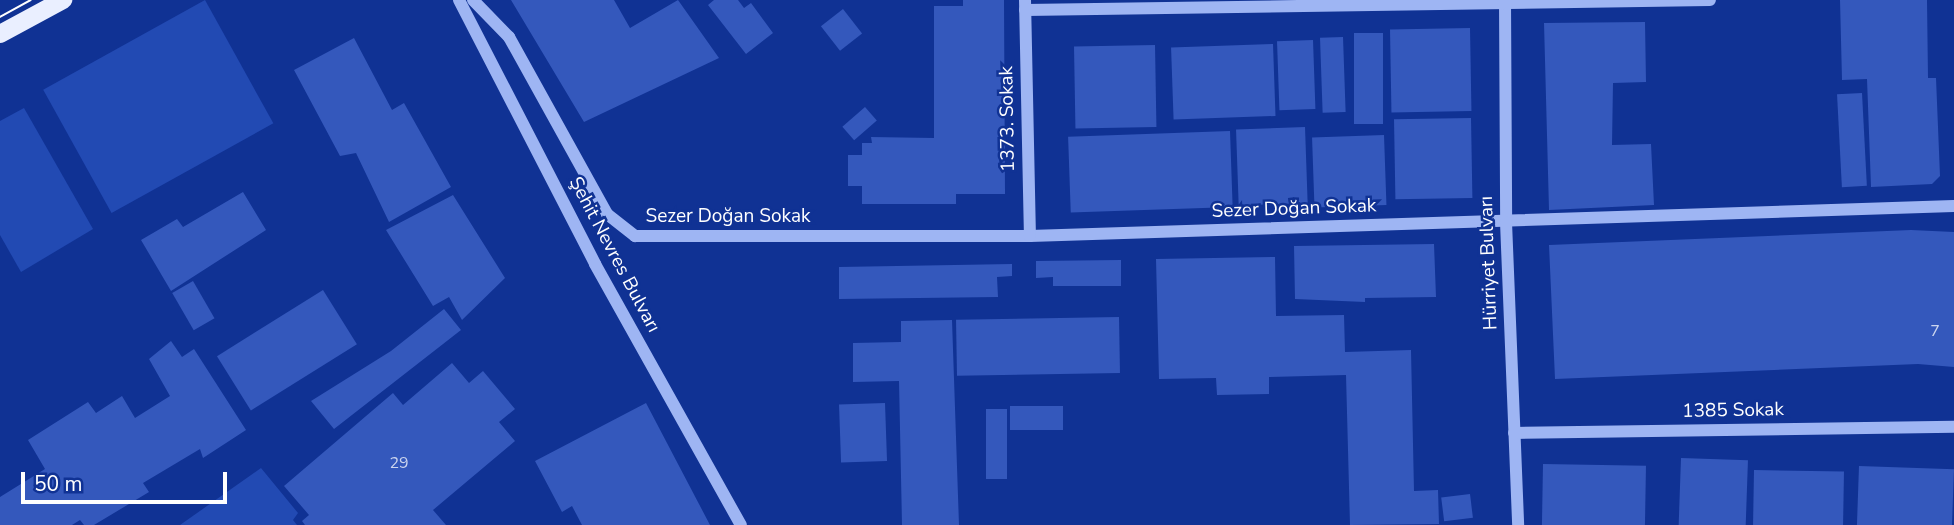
<!DOCTYPE html>
<meta charset="utf-8">
<style>
body{margin:0}
#map{position:relative;width:1954px;height:525px;overflow:hidden;background:#103294;font-family:"Nunito Sans",sans-serif}
div>[style]{position:absolute}
[style*='--x']{left:calc(var(--x)*1px);top:calc(var(--y)*1px);width:calc(var(--w)*1px);rotate:calc(var(--a)*1deg)}
.green>*{inset:0;background:#224ab3;transform-origin:0 0}
.building>*{inset:0;background:#3458bc;transform-origin:0 0}
.minor>*{height:12px;margin:-6px;padding:0 6px;transform-origin:6px;border-radius:6px;background:#9eb5f3}
.major>*{height:18px;margin:-9px;padding:0 9px;transform-origin:9px;border-radius:9px;background:#eaefff}
.tram>*{height:2px;margin:-1px;padding:0 1px;transform-origin:1px;border-radius:1px;background:#fff}
span{translate:-50% -50%;white-space:nowrap;text-align:center;line-height:1.15;-webkit-text-stroke:5px #103294;paint-order:stroke}
.number-label{font-size:16px;color:#ccd5ee}
.number-label span{-webkit-text-stroke-width:0}
.street-label{font-size:19px;color:#fff}
.scale{position:absolute;left:21px;top:472px;width:206px;height:32px;box-sizing:border-box;border:4px solid #fff;border-top:0;padding-left:9px;font-size:21px;line-height:24px;white-space:nowrap;color:#fff;-webkit-text-stroke:5px #103294;paint-order:stroke}
</style>
<div id="map">
<div class="green">
<div style="left:205px;top:0;width:141px;height:185px;rotate:61deg"></div>
<div style="clip-path:polygon(24px 108px,93px 229px,21px 272px,0 235px,0 121px)"></div>
<div style="clip-path:polygon(261px 468px,298px 513px,293px 520px,297px 525px,180px 525px)"></div>
</div>
<div class="building">
<div style="clip-path:polygon(511px 0,614px 0,630px 28px,678px 0,719px 58px,584px 122px)"></div>
<div style="clip-path:polygon(714px 0,738px 0,744px 8px,751px 3px,773px 33px,746px 54px,708px 5px)"></div>
<div style="clip-path:polygon(963px 0,1004px 0,1005px 194px,956px 194px,956px 204px,862px 204px,862px 186px,848px 186px,848px 155px,862px 155px,862px 143px,872px 143px,871px 137px,934px 138px,934px 6px,963px 6px)"></div>
<div style="clip-path:polygon(1840px 0,1927px 0,1928px 78px,1936px 78px,1940px 176px,1932px 184px,1871px 187px,1867px 79px,1842px 80px)"></div>
<div style="left:843px;top:9px;width:31px;height:28px;rotate:52deg"></div>
<div style="clip-path:polygon(1645px 22px,1646px 82px,1613px 83px,1612px 145px,1651px 144px,1654px 205px,1549px 210px,1544px 23px)"></div>
<div style="left:1470px;top:28px;width:83px;height:80px;rotate:89deg"></div>
<div style="left:1354px;top:33px;width:29px;height:91px"></div>
<div style="left:1343px;top:37px;width:75px;height:23px;rotate:88deg"></div>
<div style="clip-path:polygon(354px 38px,392px 110px,404px 103px,451px 187px,389px 222px,356px 153px,340px 156px,294px 70px)"></div>
<div style="left:1313px;top:40px;width:69px;height:36px;rotate:88deg"></div>
<div style="left:1273px;top:44px;width:72px;height:102px;rotate:88deg"></div>
<div style="left:1155px;top:45px;width:82px;height:81px;rotate:89deg"></div>
<div style="left:1862px;top:93px;width:93px;height:25px;rotate:87deg"></div>
<div style="left:865px;top:107px;width:18px;height:30px;rotate:49deg"></div>
<div style="left:1471px;top:118px;width:80px;height:77px;rotate:89deg"></div>
<div style="left:1305px;top:127px;width:76px;height:69px;rotate:88deg"></div>
<div style="left:1230px;top:131px;width:76px;height:162px;rotate:88deg"></div>
<div style="left:1384px;top:135px;width:70px;height:72px;rotate:88deg"></div>
<div style="clip-path:polygon(243px 192px,266px 230px,171px 291px,141px 240px,177px 219px,183px 227px)"></div>
<div style="clip-path:polygon(453px 195px,505px 278px,462px 320px,449px 297px,433px 306px,386px 230px)"></div>
<div style="clip-path:polygon(1911px 230px,1954px 232px,1954px 367px,1918px 364px,1555px 379px,1549px 245px)"></div>
<div style="clip-path:polygon(1434px 244px,1436px 297px,1365px 298px,1365px 302px,1295px 299px,1294px 246px)"></div>
<div style="clip-path:polygon(1275px 257px,1276px 316px,1344px 315px,1345px 352px,1411px 350px,1414px 491px,1438px 490px,1439px 524px,1350px 525px,1346px 375px,1269px 377px,1269px 394px,1217px 395px,1216px 378px,1159px 379px,1156px 259px)"></div>
<div style="clip-path:polygon(1121px 260px,1121px 286px,1053px 286px,1053px 277px,1036px 278px,1036px 261px)"></div>
<div style="clip-path:polygon(1012px 264px,1012px 276px,997px 277px,998px 297px,839px 299px,839px 267px)"></div>
<div style="left:193px;top:281px;width:43px;height:24px;rotate:60deg"></div>
<div style="left:323px;top:290px;width:64px;height:125px;rotate:58deg"></div>
<div style="clip-path:polygon(444px 309px,461px 330px,334px 429px,311px 401px,391px 351px)"></div>
<div style="left:1119px;top:317px;width:56px;height:163px;rotate:89deg"></div>
<div style="clip-path:polygon(952px 320px,959px 525px,902px 525px,899px 381px,853px 382px,853px 343px,901px 342px,901px 321px)"></div>
<div style="clip-path:polygon(171px 341px,182px 357px,194px 349px,246px 430px,203px 458px,200px 449px,143px 483px,149px 492px,94px 525px,84px 525px,80px 520px,72px 525px,0 525px,0 497px,45px 469px,28px 440px,88px 402px,96px 413px,122px 396px,135px 418px,170px 396px,149px 359px)"></div>
<div style="clip-path:polygon(452px 363px,469px 383px,483px 371px,515px 409px,499px 422px,515px 441px,433px 510px,446px 525px,305px 525px,302px 521px,309px 515px,284px 486px,393px 393px,403px 405px)"></div>
<div style="clip-path:polygon(646px 403px,710px 525px,582px 525px,572px 506px,562px 512px,535px 461px)"></div>
<div style="left:885px;top:403px;width:58px;height:46px;rotate:88deg"></div>
<div style="left:1010px;top:406px;width:53px;height:24px"></div>
<div style="left:1007px;top:409px;width:70px;height:21px;rotate:90deg"></div>
<div style="left:1681px;top:458px;width:67px;height:67px;rotate:2deg"></div>
<div style="left:1543px;top:464px;width:103px;height:61px;rotate:1deg"></div>
<div style="left:1859px;top:466px;width:95px;height:59px;rotate:2deg"></div>
<div style="left:1754px;top:470px;width:90px;height:55px;rotate:1deg"></div>
<div style="left:1470px;top:494px;width:24px;height:29px;rotate:83deg"></div>
</div>
<div class="minor">
<div style="--x:459;--y:0;--w:297;--a:62.7"></div>
<div style="--x:595;--y:264;--w:299;--a:60.8"></div>
<div style="--x:473;--y:0;--w:52;--a:45.8"></div>
<div style="--x:509;--y:37;--w:202;--a:61"></div>
<div style="--x:607;--y:214;--w:36;--a:38"></div>
<div style="--x:635;--y:236;--w:395;--a:0"></div>
<div style="--x:1030;--y:236;--w:924;--a:-1.86"></div>
<div style="--x:1025;--y:0;--w:236;--a:88.8"></div>
<div style="--x:1505;--y:0;--w:222;--a:89.7"></div>
<div style="--x:1506;--y:222;--w:303;--a:87.7"></div>
<div style="--x:1025;--y:10;--w:685;--a:-0.84"></div>
<div style="--x:1514;--y:433;--w:440;--a:-0.8"></div>
</div>
<div class="major">
<div style="--x:0;--y:34;--w:72;--a:-28.4"></div>
</div>
<div class="tram">
<div style="--x:0;--y:17;--w:35;--a:-29"></div>
</div>
<div class="number-label">
<span style="left:1935px;top:331px">7</span>
<span style="left:399px;top:463px">29</span>
</div>
<div class="street-label">
<span style="left:1008px;top:119px;rotate:-91deg">1373. Sokak</span>
<span style="left:1294px;top:209px;rotate:-2deg">Sezer Doğan Sokak</span>
<span style="left:728px;top:217px">Sezer Doğan Sokak</span>
<span style="left:614px;top:255px;rotate:62deg">Şehit Nevres Bulvarı</span>
<span style="left:1489px;top:263px;rotate:-92deg">Hürriyet Bulvarı</span>
<span style="left:1733px;top:411px;rotate:-1deg">1385 Sokak</span>
</div>
<div class="scale">50 m</div>
</div>
